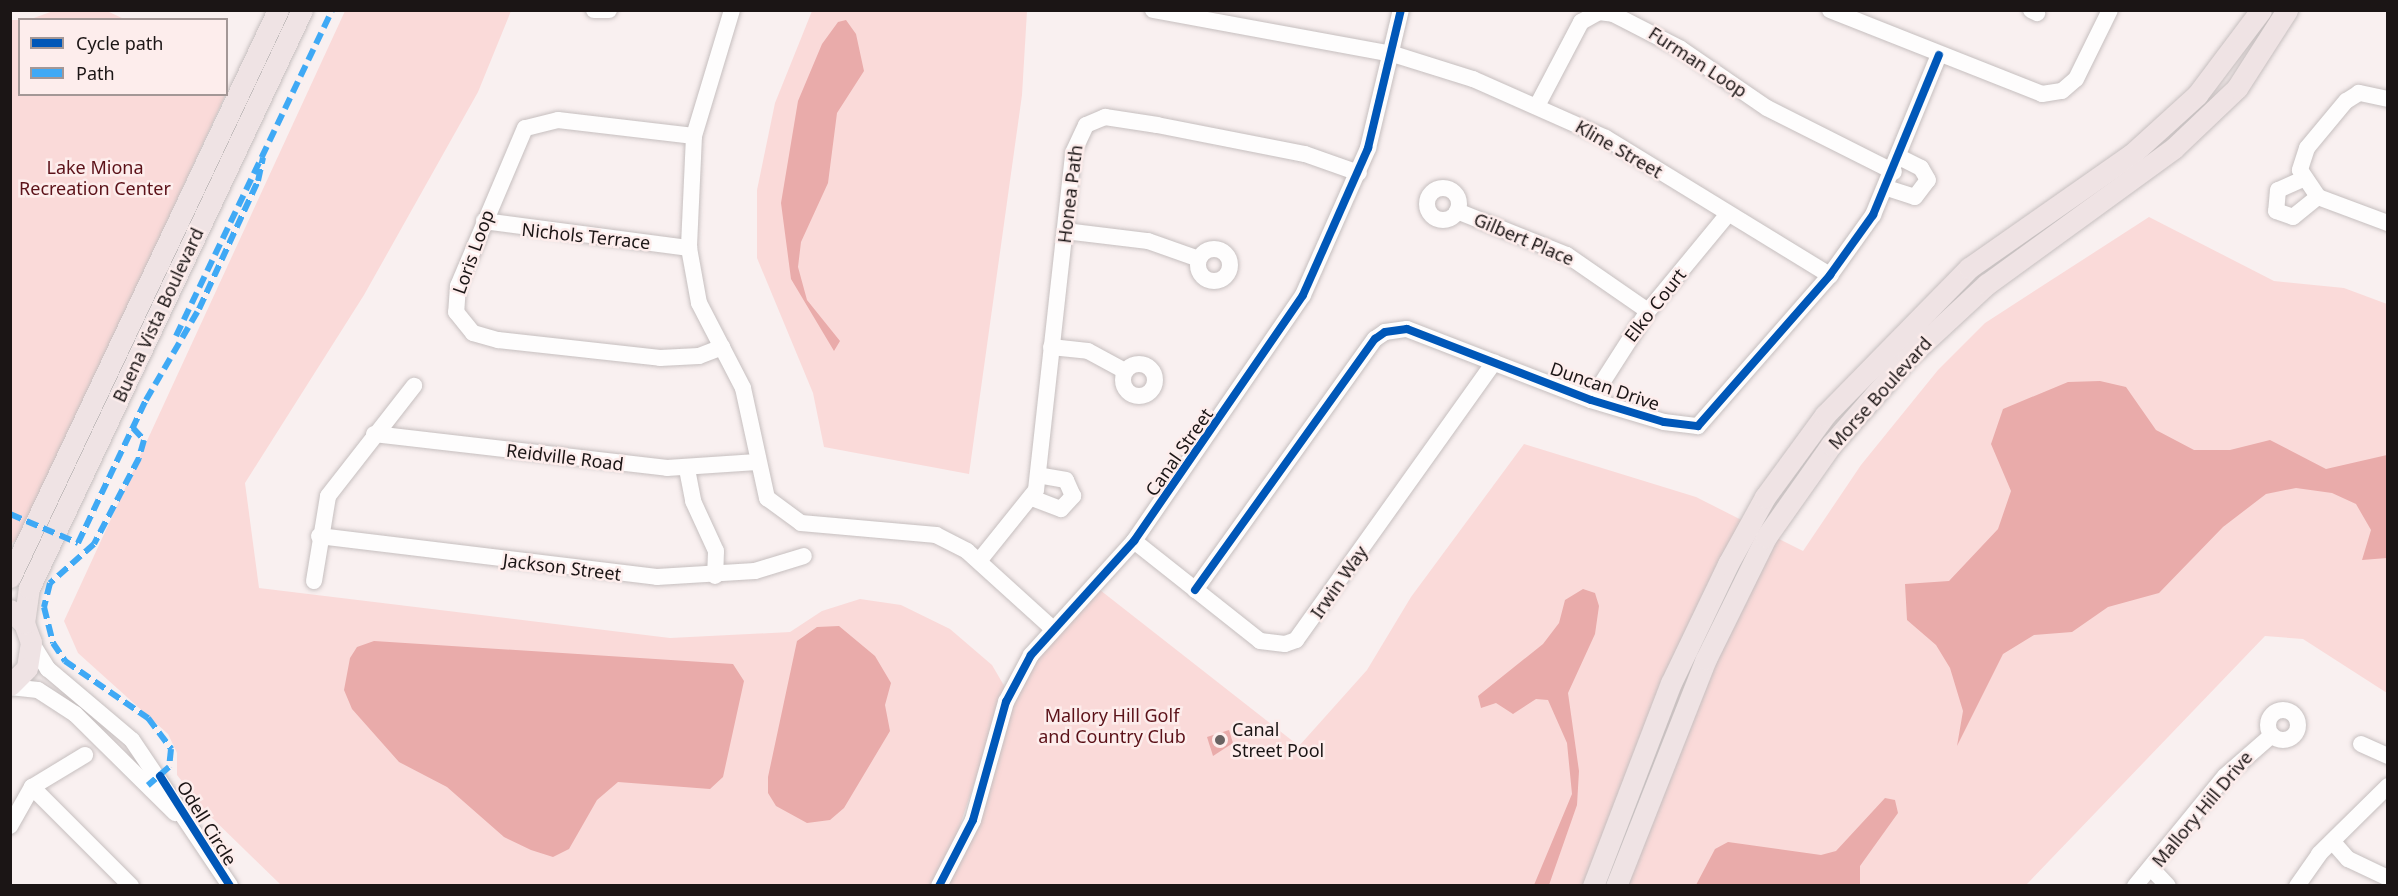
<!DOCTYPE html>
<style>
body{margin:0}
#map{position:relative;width:2398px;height:896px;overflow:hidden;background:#f9f0f0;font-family:"Noto Sans",sans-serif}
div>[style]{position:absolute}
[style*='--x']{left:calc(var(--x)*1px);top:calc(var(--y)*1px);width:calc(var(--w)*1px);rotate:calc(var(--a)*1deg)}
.green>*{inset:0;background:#fadad9}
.water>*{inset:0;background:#e9abaa}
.roads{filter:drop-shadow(0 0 2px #c6bfbf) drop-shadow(0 0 2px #c6bfbf)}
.minor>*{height:16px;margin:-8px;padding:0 8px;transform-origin:8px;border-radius:8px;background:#fefdfd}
.minor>.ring{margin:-8px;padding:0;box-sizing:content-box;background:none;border:16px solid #fefdfd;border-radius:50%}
.major>*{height:21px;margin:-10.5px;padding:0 10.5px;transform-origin:10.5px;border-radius:10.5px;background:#efe3e4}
.quiet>*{height:6px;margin-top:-3px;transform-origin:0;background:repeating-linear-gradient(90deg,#3fa9f5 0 12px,transparent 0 18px)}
.cycleway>*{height:8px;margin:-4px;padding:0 4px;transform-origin:4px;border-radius:4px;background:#0057b8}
.dots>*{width:16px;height:16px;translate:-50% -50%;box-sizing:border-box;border:3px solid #fdedec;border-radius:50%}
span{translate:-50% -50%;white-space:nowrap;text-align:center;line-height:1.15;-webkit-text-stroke:5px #fdedec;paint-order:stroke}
.street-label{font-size:18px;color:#1b1515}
.park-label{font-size:18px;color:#5b1118}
.poi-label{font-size:18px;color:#1b1515}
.left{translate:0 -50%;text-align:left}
.frame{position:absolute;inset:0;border:12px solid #1b1515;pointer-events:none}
.legend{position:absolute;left:18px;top:18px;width:210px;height:78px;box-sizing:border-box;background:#fdedec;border:2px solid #a39796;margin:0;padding:8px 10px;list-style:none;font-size:18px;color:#1b1515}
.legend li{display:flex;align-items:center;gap:12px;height:30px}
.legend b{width:30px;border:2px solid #a39796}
</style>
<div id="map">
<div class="green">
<div style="clip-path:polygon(56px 10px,107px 11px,124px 19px,31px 19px)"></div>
<div style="clip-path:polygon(345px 11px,511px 11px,478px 92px,364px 295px,245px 483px,259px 588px,670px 638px,790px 632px,822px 611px,860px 599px,901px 605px,950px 629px,992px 665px,1006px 689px,957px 834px,968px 844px,1004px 727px,1035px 658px,1100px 590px,1299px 746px,1367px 670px,1411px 597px,1524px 444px,1696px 497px,1803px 551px,1861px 465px,1938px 370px,1985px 323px,2149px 217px,2274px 281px,2344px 288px,2387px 304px,2387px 693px,2303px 639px,2265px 636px,2026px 885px,281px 885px,207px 813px,177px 775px,177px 753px,168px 734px,78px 653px,64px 621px)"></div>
<div style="clip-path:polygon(812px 11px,1027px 11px,1022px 95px,969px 474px,824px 447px,813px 393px,757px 258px,757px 190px,775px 103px)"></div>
<div style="clip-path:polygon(10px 20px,19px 20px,20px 94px,226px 94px,22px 535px,11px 544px)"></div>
</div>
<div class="water">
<div style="clip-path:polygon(846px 20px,856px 34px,864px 71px,837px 113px,828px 183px,801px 242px,798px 267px,807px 300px,840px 341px,834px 351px,791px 279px,781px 203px,798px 101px,822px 44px,838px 22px)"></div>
<div style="clip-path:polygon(2100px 381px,2126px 387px,2156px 430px,2194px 450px,2230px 450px,2270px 440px,2326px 469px,2387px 455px,2387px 558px,2362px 560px,2371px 530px,2356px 504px,2332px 493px,2296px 488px,2266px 494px,2223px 527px,2159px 593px,2108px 607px,2072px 632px,2034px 635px,2003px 654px,1957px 746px,1963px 711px,1950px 668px,1936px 645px,1907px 620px,1905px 584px,1949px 581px,1998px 529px,2011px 491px,1991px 444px,2003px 409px,2068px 382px)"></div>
<div style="clip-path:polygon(1583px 589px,1595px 593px,1599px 606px,1595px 634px,1568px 693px,1579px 771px,1577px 805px,1549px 885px,1534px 885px,1572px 794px,1567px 743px,1548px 700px,1536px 699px,1513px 714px,1496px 703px,1481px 708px,1478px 696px,1543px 644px,1559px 623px,1565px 600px)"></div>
<div style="clip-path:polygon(839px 626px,875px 656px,891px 683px,885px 705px,890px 731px,844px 808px,830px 820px,807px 823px,776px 806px,768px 793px,768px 777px,797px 641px,817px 627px)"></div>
<div style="clip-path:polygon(374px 641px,733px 664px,744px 681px,723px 777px,710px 789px,618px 782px,597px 800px,569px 849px,553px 857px,531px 850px,504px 837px,447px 787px,399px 762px,352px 709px,344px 690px,350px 658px,357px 647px)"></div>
<div style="clip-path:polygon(1229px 730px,1233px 743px,1213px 756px,1207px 737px)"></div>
<div style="clip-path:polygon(1885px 798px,1895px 800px,1898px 813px,1860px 866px,1860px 885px,1696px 885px,1715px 849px,1728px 842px,1821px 855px,1836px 851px)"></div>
</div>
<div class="roads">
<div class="minor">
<div style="--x:594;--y:10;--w:15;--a:0"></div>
<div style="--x:732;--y:10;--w:132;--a:106.8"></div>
<div style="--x:694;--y:136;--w:112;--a:92.6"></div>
<div style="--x:689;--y:248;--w:56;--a:79.7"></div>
<div style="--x:699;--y:303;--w:96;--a:62.6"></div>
<div style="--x:743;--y:388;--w:113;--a:77.7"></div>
<div style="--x:767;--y:498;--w:42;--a:36.3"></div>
<div style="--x:801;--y:523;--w:136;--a:5.1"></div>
<div style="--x:936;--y:535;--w:35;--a:27"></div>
<div style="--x:967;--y:551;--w:116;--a:42.2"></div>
<div style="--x:1153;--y:10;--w:244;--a:10.4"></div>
<div style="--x:1393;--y:54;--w:84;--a:17.4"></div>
<div style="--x:1473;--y:79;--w:145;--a:23.9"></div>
<div style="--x:1606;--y:138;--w:263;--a:31.5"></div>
<div style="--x:1830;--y:10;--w:228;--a:21.6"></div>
<div style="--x:2042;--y:94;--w:20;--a:-9"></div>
<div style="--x:2062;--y:91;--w:18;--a:-41"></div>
<div style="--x:2076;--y:79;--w:77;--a:-63.8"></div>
<div style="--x:2031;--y:10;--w:7;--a:27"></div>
<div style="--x:2388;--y:99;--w:30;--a:-168"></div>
<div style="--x:2359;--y:93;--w:15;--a:148"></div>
<div style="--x:2346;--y:101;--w:61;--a:129.7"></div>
<div style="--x:2307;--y:148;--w:23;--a:108"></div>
<div style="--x:2300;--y:170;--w:32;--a:56"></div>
<div style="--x:2318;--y:197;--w:75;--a:20.4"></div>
<div style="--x:1538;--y:104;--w:93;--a:-62.3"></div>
<div style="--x:1581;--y:22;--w:21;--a:-29"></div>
<div style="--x:1599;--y:12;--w:14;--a:8"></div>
<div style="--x:1613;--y:14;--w:76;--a:27.2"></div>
<div style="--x:1681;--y:49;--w:104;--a:34.5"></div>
<div style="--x:1767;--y:108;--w:142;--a:26.7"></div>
<div style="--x:694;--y:136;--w:137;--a:-173.3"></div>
<div style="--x:558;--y:120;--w:34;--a:166"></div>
<div style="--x:525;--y:128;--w:172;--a:113"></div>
<div style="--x:458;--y:286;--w:26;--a:94"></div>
<div style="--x:456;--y:312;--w:27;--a:51"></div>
<div style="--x:473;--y:333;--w:26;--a:16"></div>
<div style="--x:498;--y:340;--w:163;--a:6.3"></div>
<div style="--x:660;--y:358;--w:39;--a:-3"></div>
<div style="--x:699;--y:356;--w:25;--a:-21"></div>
<div style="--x:2303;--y:179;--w:27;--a:156"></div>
<div style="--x:2278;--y:190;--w:21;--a:95"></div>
<div style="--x:2276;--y:211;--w:18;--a:19"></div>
<div style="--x:2293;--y:217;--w:32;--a:-39"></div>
<div style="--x:1887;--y:188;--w:29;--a:18"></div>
<div style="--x:1915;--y:197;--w:21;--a:-53"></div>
<div style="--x:1928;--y:180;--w:14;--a:-120"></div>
<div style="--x:1921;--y:168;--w:22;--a:-153"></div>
<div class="ring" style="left:1427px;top:188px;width:16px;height:16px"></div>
<div style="--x:1457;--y:211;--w:118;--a:21.8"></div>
<div style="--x:1567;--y:255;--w:98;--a:34.7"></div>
<div style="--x:484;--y:221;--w:207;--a:7.5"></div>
<div style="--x:1065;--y:231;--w:84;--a:6.9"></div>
<div style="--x:1148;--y:241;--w:54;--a:19.4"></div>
<div class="ring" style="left:1198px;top:249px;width:16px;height:16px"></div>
<div style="--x:1051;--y:347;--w:37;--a:6"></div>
<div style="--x:1088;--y:351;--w:42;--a:28.4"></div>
<div class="ring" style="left:1123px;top:364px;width:16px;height:16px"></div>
<div style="--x:1591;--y:400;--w:106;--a:-57.4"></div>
<div style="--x:1648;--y:311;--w:124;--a:-50.5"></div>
<div style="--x:374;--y:434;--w:295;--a:6.6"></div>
<div style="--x:667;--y:468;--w:90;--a:-3.8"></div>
<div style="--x:687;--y:469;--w:33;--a:79"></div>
<div style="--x:693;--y:501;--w:55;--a:65.3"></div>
<div style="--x:716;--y:551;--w:25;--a:92"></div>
<div style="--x:1032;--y:498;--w:31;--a:21"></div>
<div style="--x:1061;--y:509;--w:18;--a:-47"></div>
<div style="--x:1073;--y:496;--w:17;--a:-114"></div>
<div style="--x:1066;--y:480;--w:27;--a:-170"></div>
<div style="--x:319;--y:536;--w:340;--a:6.9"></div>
<div style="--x:657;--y:577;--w:98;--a:-3.5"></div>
<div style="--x:755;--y:571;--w:51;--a:-17"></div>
<div style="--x:1134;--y:541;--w:161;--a:38.4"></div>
<div style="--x:1260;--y:641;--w:25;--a:7"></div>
<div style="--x:1285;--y:644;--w:12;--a:-20"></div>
<div style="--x:1296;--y:640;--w:341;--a:-54.5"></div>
<div style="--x:979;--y:561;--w:91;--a:-51.2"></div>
<div style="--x:1036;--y:490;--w:339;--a:-83.7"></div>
<div style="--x:1073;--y:153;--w:31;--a:-65"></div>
<div style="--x:1086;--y:125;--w:21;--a:-23"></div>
<div style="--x:1105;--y:117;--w:53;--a:8.7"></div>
<div style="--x:1157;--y:125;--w:151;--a:11.1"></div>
<div style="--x:1305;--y:154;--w:57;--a:19.4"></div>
<div style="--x:314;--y:581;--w:86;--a:-80.6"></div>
<div style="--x:328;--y:496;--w:140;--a:-52"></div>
<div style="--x:1195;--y:590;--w:309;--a:-54.4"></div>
<div style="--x:1375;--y:339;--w:12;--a:-35"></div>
<div style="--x:1385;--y:332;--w:22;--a:-8"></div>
<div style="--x:1407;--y:329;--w:197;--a:21.1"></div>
<div style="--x:1591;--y:400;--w:76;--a:16.8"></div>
<div style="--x:1664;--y:422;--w:34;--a:7"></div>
<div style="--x:1698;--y:426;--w:201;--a:-48.8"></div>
<div style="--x:1830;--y:275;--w:74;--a:-54.4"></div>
<div style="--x:1873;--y:215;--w:173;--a:-67.6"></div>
<div style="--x:31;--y:642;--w:32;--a:58"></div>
<div style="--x:48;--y:669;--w:110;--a:40.2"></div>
<div style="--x:132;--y:740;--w:176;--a:56.1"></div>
<div style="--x:10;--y:687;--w:28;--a:6"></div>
<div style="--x:38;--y:690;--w:44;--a:33"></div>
<div style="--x:75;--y:714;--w:141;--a:44.7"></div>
<div class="ring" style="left:2268px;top:710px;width:14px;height:14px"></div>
<div style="--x:2361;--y:744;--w:30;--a:24"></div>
<div style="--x:32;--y:787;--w:140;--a:45"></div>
<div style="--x:10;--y:826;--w:45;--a:-60.6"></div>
<div style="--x:32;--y:787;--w:62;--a:-31.1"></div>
<div style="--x:2333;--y:842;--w:23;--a:49"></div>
<div style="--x:2348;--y:859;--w:44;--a:25.4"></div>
<div style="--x:2152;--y:869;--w:23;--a:47"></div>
<div style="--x:939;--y:886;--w:74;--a:-62.7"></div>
<div style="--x:973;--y:820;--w:123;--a:-74.4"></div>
<div style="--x:1006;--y:702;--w:53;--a:-62"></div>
<div style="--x:1031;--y:655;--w:154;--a:-47.9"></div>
<div style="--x:1134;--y:541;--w:298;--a:-55.5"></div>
<div style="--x:1303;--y:295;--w:161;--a:-66.1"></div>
<div style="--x:1368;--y:148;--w:142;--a:-76.6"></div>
<div style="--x:2135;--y:886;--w:142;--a:-50.7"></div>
<div style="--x:2225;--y:776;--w:62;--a:-41.1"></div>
<div style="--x:2297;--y:886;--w:39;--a:-55"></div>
<div style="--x:2319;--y:854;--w:97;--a:-44.6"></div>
</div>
<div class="major">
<div style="--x:10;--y:577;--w:627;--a:-64.7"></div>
<div style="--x:10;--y:610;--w:19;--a:43"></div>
<div style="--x:24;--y:623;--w:20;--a:70"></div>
<div style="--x:31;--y:642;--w:26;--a:99"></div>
<div style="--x:27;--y:668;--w:24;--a:135"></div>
<div style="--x:24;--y:623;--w:35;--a:-82"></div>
<div style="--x:29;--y:588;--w:639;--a:-64.72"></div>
<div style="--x:1593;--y:886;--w:217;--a:-69"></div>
<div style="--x:1671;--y:683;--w:132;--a:-64.4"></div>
<div style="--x:1728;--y:564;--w:77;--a:-61.1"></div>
<div style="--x:1765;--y:497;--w:102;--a:-53.8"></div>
<div style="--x:1825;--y:415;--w:206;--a:-45.6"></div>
<div style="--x:1969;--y:268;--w:199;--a:-35"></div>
<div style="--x:2132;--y:154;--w:88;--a:-42.2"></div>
<div style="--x:2197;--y:95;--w:106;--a:-53"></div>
<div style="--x:1616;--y:886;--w:244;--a:-68.4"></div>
<div style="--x:1706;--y:659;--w:136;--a:-63.8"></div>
<div style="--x:1766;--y:537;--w:113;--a:-54.8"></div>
<div style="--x:1831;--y:445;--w:116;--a:-48.9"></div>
<div style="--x:1907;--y:358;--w:109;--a:-42.8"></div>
<div style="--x:1987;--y:284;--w:231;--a:-36"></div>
<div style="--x:2174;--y:148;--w:87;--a:-43.6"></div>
<div style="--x:2237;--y:88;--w:93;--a:-57.3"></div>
</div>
</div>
<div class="quiet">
<div style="--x:176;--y:336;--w:361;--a:-64.4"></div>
<div style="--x:133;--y:428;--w:16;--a:47"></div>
<div style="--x:144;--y:440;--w:19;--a:106"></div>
<div style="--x:139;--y:458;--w:97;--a:117.6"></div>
<div style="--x:94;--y:544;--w:59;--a:138.4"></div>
<div style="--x:50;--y:583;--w:25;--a:104"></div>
<div style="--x:44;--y:607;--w:37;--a:76"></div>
<div style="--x:53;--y:643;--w:22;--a:56"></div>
<div style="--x:65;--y:661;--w:101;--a:34.5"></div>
<div style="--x:148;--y:718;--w:39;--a:53"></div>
<div style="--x:171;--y:749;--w:18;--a:96"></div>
<div style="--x:169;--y:767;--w:28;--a:139"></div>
<div style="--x:10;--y:514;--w:74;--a:23.1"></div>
<div style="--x:78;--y:543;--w:158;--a:-64.6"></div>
<div style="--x:146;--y:400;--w:105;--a:-59.8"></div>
<div style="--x:199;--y:309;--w:141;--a:-65.3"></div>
<div style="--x:258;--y:181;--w:24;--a:-78"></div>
</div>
<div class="cycleway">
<div style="--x:1195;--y:590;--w:309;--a:-54.4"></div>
<div style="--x:1375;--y:339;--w:12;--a:-35"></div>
<div style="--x:1385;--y:332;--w:22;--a:-8"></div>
<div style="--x:1407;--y:329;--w:197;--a:21.1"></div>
<div style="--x:1591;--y:400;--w:76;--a:16.8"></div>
<div style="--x:1664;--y:422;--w:34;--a:7"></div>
<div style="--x:1698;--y:426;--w:201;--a:-48.8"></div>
<div style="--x:1830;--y:275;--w:74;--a:-54.4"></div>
<div style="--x:1873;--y:215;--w:173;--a:-67.6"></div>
<div style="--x:160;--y:776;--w:130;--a:57.5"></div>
<div style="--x:939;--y:886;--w:74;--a:-62.7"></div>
<div style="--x:973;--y:820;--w:123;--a:-74.4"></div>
<div style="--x:1006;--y:702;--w:53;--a:-62"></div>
<div style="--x:1031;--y:655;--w:154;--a:-47.9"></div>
<div style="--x:1134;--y:541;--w:298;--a:-55.5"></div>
<div style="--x:1303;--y:295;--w:161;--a:-66.1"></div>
<div style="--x:1368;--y:148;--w:142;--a:-76.6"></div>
</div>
<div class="dots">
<div style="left:1220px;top:740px;background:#696262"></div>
</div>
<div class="street-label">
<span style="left:1698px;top:62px;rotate:33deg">Furman Loop</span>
<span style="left:1619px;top:149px;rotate:30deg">Kline Street</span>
<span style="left:1070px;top:194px;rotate:-83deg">Honea Path</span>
<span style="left:586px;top:236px;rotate:6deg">Nichols Terrace</span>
<span style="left:1524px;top:239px;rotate:23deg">Gilbert Place</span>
<span style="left:473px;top:252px;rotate:-70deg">Loris Loop</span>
<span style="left:1655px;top:305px;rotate:-52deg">Elko Court</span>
<span style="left:158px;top:315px;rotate:-65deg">Buena Vista Boulevard</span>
<span style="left:1605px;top:386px;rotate:19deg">Duncan Drive</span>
<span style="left:1880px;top:393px;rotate:-48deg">Morse Boulevard</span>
<span style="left:1179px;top:452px;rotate:-55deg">Canal Street</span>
<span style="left:565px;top:457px;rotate:7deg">Reidville Road</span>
<span style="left:562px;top:567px;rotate:7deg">Jackson Street</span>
<span style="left:1339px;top:582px;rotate:-55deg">Irwin Way</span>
<span style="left:2202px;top:809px;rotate:-50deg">Mallory Hill Drive</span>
<span style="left:207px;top:823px;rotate:58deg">Odell Circle</span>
</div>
<div class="park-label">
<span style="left:95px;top:178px">Lake Miona<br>Recreation Center</span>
<span style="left:1112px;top:726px">Mallory Hill Golf<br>and Country Club</span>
</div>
<div class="poi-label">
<span class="left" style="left:1232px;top:740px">Canal<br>Street Pool</span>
</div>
<div class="frame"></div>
<ul class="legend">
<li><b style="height:8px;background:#0057b8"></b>Cycle path</li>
<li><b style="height:8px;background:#3fa9f5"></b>Path</li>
</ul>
</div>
